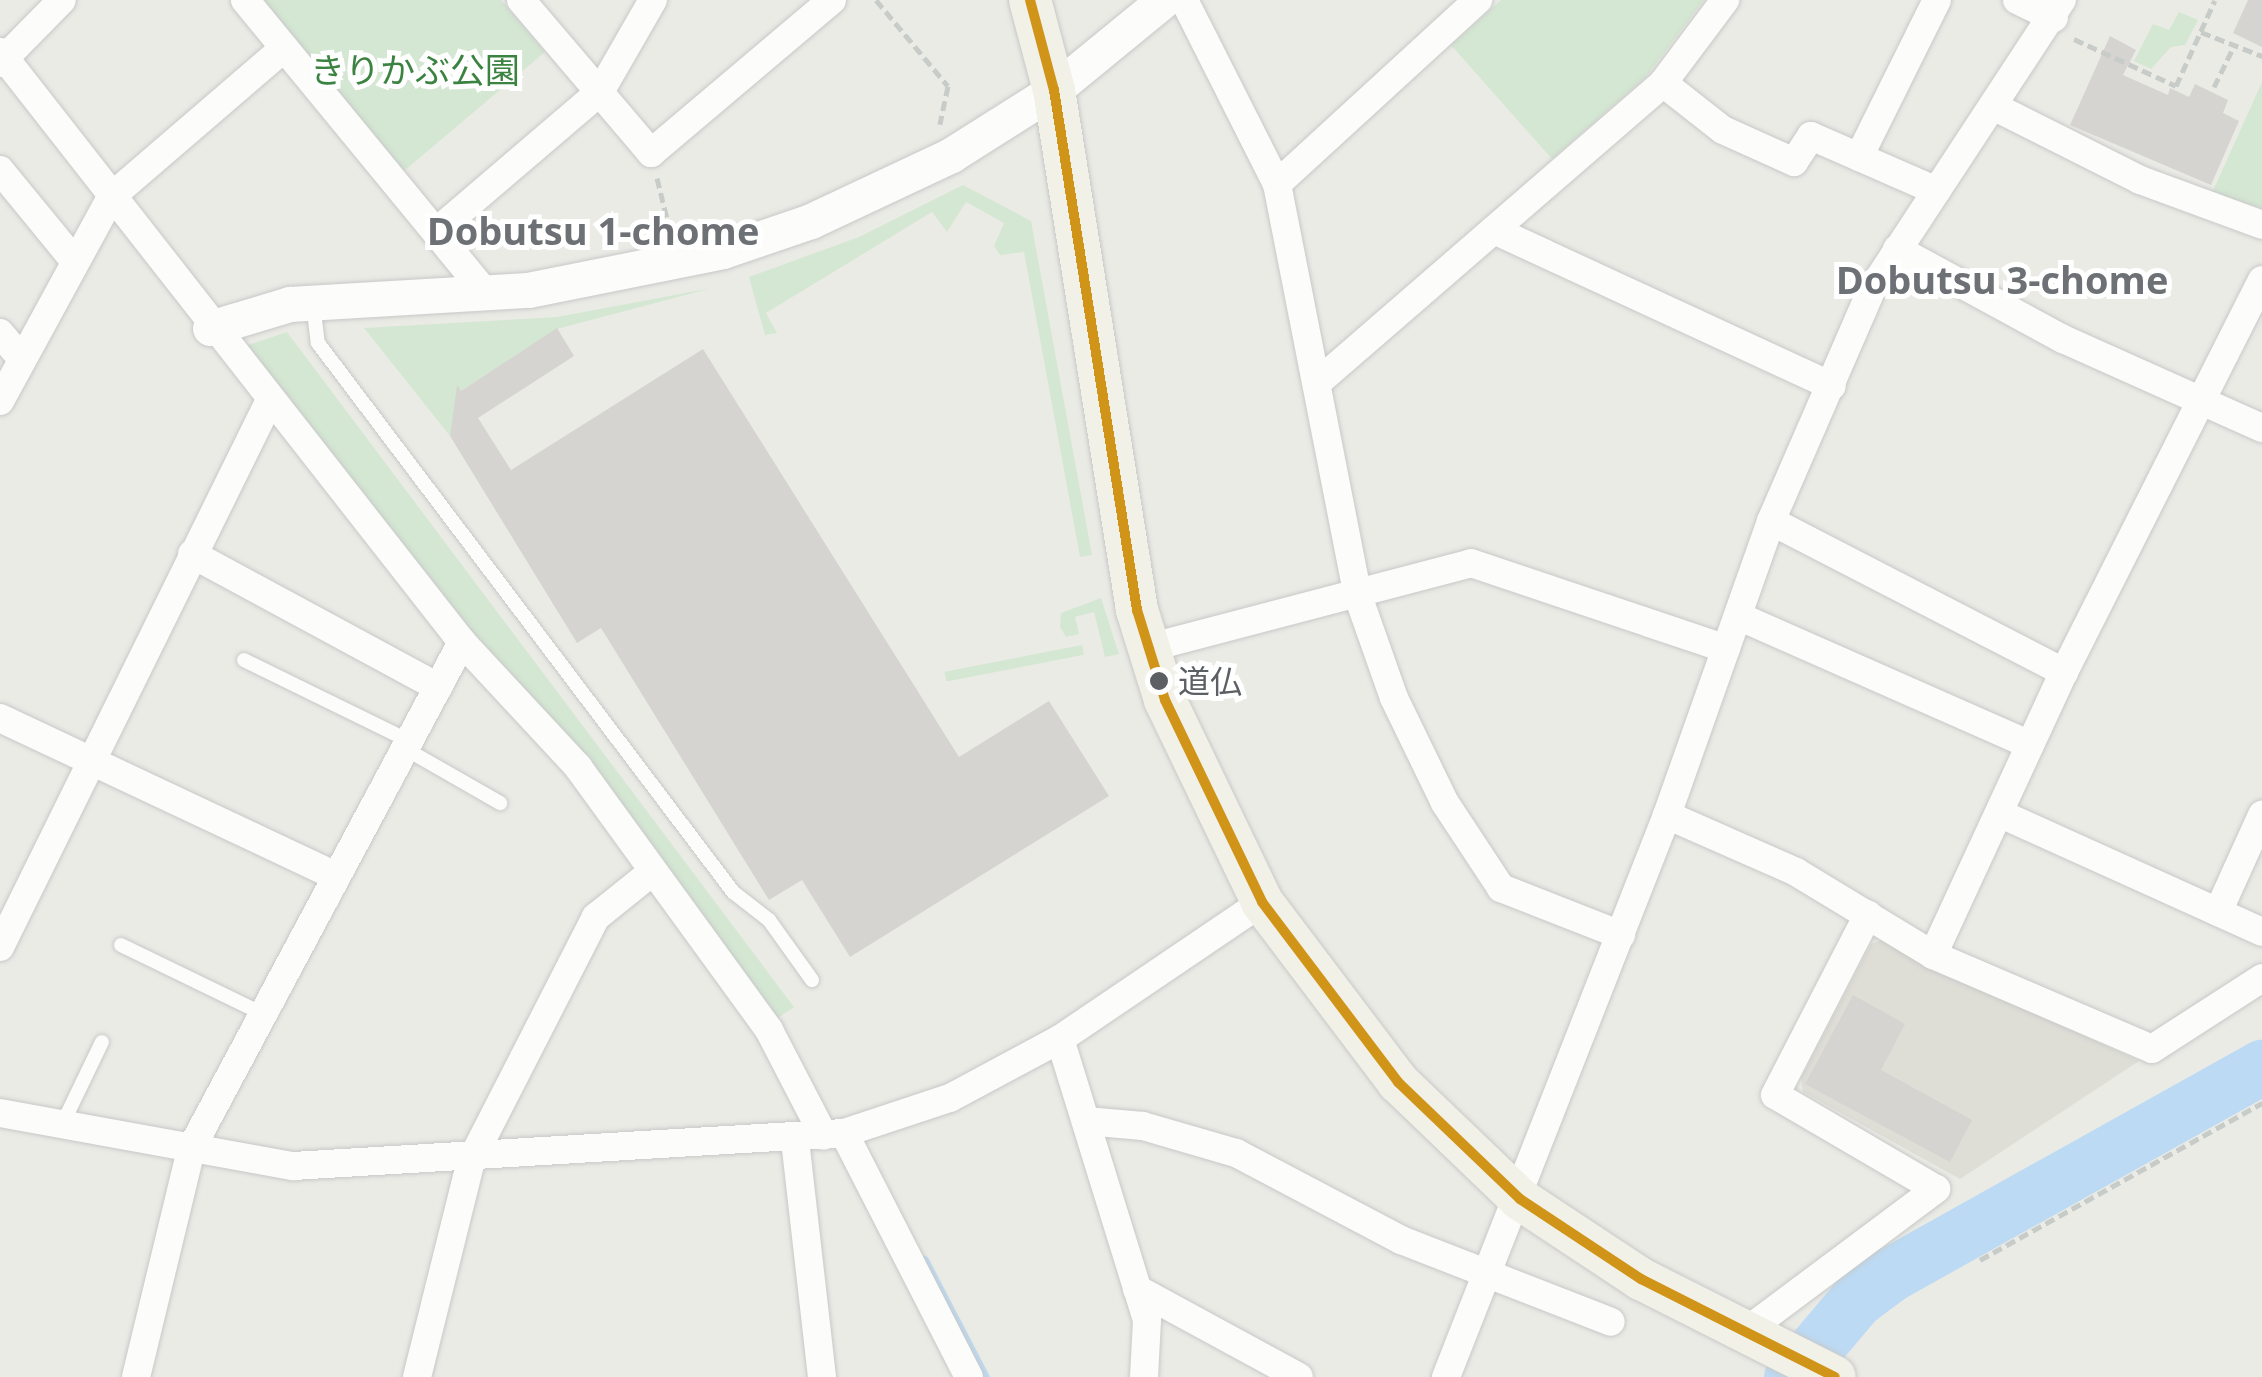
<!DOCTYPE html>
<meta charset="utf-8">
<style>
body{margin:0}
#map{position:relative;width:2262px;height:1377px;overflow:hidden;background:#ebebe6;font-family:"Open Sans","Noto Sans JP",sans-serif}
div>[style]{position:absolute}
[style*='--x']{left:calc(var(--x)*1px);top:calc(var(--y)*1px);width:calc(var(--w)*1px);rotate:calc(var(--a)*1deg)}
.education>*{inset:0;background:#deddd6}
.green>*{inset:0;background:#d4e7d3;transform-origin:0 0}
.stream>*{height:9px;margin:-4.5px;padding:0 4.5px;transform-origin:4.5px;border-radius:4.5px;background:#bcdaf3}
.river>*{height:55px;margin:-27.5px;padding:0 27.5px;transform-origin:27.5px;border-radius:27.5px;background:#bcdaf3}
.building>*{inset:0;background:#d5d4d1}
.path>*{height:5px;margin-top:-2.5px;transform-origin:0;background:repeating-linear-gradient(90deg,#c8ccc9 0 10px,transparent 0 15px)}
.roads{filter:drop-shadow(0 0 2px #c8c9c8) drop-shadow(0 0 2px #c8c9c8)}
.service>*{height:14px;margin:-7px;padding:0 7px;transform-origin:7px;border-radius:7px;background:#fcfcfb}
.minor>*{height:28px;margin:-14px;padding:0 14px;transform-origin:14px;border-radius:14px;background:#fcfcfb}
.tertiary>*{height:35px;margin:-17.5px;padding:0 17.5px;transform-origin:17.5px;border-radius:17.5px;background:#fcfcfb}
.primary>*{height:42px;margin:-21px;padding:0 21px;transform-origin:21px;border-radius:21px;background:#f2f1e8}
.bus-1>*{height:10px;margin:-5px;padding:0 5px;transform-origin:5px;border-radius:5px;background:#d09419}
.dots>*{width:28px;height:28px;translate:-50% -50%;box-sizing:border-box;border:5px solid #fff;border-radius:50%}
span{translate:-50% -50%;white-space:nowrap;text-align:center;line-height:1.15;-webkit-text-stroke:10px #fff;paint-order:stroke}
.bus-label{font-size:32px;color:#5c5f63}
.left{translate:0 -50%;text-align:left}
.park-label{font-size:35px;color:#3b8341}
.neighbourhood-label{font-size:38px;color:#6d7175;font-weight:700}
</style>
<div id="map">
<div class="education">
<div style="clip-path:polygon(1885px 939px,1936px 968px,2139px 1061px,1960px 1179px,1803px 1092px,1801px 1078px,1871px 944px)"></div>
</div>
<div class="green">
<div style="clip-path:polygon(263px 0,501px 0,545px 52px,404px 171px)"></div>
<div style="clip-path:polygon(1501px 0,1704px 0,1646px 77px,1552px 159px,1451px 45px)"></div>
<div style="clip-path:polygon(2179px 12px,2198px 20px,2185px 45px,2171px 47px,2151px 69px,2134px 61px,2153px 24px,2169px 30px)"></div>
<div style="clip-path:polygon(2262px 82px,2262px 208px,2212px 193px)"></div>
<div style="clip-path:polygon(963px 185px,1031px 221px,1092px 555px,1080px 557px,1024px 252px,1000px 255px,994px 246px,1004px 223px,966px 202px,947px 232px,932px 212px,766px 313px,777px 333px,765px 335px,749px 277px,859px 237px)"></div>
<div style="clip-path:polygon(712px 288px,557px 329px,456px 394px,450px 436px,364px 328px,557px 317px)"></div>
<div style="clip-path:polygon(287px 332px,794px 1007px,776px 1019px,585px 756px,471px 630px,245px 346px)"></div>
<div style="clip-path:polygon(1101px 598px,1119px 654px,1105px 657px,1094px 612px,1075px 617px,1079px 634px,1066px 637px,1060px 627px,1061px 613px)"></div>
<div style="left:1082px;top:645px;width:10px;height:140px;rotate:79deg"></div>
</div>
<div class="stream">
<div style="--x:924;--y:1260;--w:132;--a:62.5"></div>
</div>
<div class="river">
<div style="--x:1791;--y:1377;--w:101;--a:-49.8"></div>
<div style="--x:1856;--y:1300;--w:44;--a:-36.6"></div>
<div style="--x:1891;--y:1274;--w:425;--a:-29.2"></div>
</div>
<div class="building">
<div style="clip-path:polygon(2248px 0,2262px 0,2262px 47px,2233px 33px)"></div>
<div style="clip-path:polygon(2110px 36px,2136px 50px,2123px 75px,2168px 95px,2170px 88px,2189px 97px,2195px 84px,2228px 100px,2223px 113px,2239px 121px,2211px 185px,2070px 125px)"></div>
<div style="clip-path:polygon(557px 328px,574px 356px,478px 418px,511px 470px,703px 349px,959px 757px,1049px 701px,1109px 796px,850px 957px,802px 880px,769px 900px,601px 628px,577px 643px,450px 436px,457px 385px,461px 391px)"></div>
<div style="clip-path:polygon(1853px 995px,1905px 1024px,1881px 1070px,1972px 1120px,1950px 1162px,1805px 1084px)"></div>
</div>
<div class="path">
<div style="--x:876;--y:0;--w:112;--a:50.1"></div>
<div style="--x:948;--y:86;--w:39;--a:102"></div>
<div style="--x:2201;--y:32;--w:66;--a:21.5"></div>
<div style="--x:2074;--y:39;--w:112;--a:24.7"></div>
<div style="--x:2176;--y:86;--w:94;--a:-65.6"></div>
<div style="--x:2214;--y:87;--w:43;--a:-64"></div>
<div style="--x:657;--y:178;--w:55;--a:76.2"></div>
<div style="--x:1980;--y:1260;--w:323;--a:-29.1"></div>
</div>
<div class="roads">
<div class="service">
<div style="--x:313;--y:304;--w:39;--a:83"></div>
<div style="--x:318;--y:343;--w:688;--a:52.91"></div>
<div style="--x:733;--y:892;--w:46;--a:37.9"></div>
<div style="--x:769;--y:920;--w:74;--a:54.4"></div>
<div style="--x:244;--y:660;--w:184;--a:26.1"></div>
<div style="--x:404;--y:748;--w:111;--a:29.8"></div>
<div style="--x:121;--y:945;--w:158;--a:25.9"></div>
<div style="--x:62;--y:1125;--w:92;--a:-64.3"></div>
</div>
<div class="minor">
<div style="--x:245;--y:0;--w:379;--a:50.6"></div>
<div style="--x:521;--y:0;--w:201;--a:49.6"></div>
<div style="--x:651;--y:153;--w:237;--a:-40.2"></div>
<div style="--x:1184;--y:0;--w:206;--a:63.2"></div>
<div style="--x:1277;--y:184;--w:417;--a:78.9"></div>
<div style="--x:1357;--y:593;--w:111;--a:70.6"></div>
<div style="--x:1394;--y:698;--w:117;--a:64.1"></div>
<div style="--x:1445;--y:803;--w:102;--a:56.6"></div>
<div style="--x:1501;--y:888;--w:129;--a:21.4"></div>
<div style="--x:2017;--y:0;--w:41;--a:25.9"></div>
<div style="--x:0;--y:52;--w:749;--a:51.94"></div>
<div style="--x:462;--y:642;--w:171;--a:47.1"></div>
<div style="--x:578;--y:767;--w:325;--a:54"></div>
<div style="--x:769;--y:1030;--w:119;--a:62.6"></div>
<div style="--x:0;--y:63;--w:88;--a:-45.5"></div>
<div style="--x:1663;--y:83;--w:76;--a:38.1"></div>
<div style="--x:1723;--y:130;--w:78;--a:24.3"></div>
<div style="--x:1794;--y:162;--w:31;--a:-57"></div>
<div style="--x:1811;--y:136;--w:137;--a:23.6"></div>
<div style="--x:1995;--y:107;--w:162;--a:26.7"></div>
<div style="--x:2140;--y:180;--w:130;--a:20.2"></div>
<div style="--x:1859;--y:157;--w:175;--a:-63.6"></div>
<div style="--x:0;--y:170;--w:114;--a:50.7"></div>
<div style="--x:1277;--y:184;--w:273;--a:-42.5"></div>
<div style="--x:1494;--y:230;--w:372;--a:24.8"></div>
<div style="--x:437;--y:231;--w:214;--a:-40.5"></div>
<div style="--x:600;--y:92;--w:106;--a:-60.1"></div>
<div style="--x:1897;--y:249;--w:189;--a:28.5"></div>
<div style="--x:2063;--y:339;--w:218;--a:24.1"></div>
<div style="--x:0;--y:333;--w:33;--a:50"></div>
<div style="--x:1317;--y:383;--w:458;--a:-40.9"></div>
<div style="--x:1663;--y:83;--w:104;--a:-53.2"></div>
<div style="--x:0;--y:401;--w:234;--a:-61.4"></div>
<div style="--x:112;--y:196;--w:227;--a:-40.7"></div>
<div style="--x:1771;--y:521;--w:330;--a:27.3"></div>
<div style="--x:192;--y:554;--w:280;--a:28.4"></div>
<div style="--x:1738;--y:616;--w:319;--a:23.8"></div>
<div style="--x:1148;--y:648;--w:334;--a:-14.7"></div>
<div style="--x:1471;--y:563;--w:269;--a:18.6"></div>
<div style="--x:0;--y:718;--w:371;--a:25.2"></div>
<div style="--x:2001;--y:814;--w:286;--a:24.3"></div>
<div style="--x:1667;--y:815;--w:141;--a:23.8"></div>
<div style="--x:1796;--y:872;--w:160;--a:31.2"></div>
<div style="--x:1933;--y:955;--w:238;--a:23.2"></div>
<div style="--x:2152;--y:1049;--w:131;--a:-32.8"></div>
<div style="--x:2218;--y:912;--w:107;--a:-65.6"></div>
<div style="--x:0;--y:947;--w:608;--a:-63.73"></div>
<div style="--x:1933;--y:955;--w:312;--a:-65.2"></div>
<div style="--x:2064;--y:672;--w:439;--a:-63.2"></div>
<div style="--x:1060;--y:1039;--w:294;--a:72.8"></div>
<div style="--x:1147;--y:1320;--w:57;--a:93"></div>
<div style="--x:0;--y:1113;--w:298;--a:10.3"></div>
<div style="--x:293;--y:1166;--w:552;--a:-3.43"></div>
<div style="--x:844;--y:1133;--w:112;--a:-18.3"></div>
<div style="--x:950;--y:1098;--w:125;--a:-28.2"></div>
<div style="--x:1060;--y:1039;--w:244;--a:-34.1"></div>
<div style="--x:1086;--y:1121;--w:57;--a:5"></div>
<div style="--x:1143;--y:1126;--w:97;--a:16.2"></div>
<div style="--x:1236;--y:1153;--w:187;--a:27.8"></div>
<div style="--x:1401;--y:1240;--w:225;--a:21.3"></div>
<div style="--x:844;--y:1133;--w:274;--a:62.9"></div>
<div style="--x:795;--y:1140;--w:239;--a:83.5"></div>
<div style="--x:1137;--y:1289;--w:184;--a:28.5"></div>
<div style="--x:1741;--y:1335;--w:244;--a:-36.8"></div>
<div style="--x:1936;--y:1189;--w:186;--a:-149.7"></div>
<div style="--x:1775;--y:1095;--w:203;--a:-62.7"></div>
<div style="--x:136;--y:1377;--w:235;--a:-76.4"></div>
<div style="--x:191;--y:1149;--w:575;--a:-61.87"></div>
<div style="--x:417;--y:1377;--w:223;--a:-76"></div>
<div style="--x:471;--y:1161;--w:274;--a:-62.9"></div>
<div style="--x:596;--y:917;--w:72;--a:-38.8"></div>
<div style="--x:1446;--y:1377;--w:604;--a:-68.53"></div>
<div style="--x:1667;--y:815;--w:312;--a:-70.5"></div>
<div style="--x:1771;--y:521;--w:253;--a:-66.5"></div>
<div style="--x:1872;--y:289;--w:346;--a:-56.7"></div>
</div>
<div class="tertiary">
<div style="--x:210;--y:328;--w:84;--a:-16.7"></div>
<div style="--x:290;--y:304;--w:238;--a:-3.4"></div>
<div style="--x:528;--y:290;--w:199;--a:-11.3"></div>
<div style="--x:723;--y:251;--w:93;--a:-18.8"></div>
<div style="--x:811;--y:221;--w:155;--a:-25.2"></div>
<div style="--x:951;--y:155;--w:122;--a:-32.3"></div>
<div style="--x:1054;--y:90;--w:142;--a:-39.3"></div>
</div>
<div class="primary">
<div style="--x:1030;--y:0;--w:93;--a:75.1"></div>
<div style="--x:1054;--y:90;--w:527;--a:80.93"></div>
<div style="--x:1137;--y:610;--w:94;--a:72.7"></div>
<div style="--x:1165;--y:700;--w:224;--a:64.3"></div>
<div style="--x:1262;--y:902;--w:226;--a:52.9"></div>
<div style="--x:1398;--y:1082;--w:169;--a:43.8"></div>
<div style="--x:1520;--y:1199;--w:145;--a:33.5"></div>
<div style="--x:1641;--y:1279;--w:217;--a:26.8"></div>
</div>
</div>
<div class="bus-1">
<div style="--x:1030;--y:0;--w:93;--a:75.1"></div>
<div style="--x:1054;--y:90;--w:527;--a:80.93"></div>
<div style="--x:1137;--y:610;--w:94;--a:72.7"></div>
<div style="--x:1165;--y:700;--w:224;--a:64.3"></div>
<div style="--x:1262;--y:902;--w:226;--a:52.9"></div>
<div style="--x:1398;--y:1082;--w:169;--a:43.8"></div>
<div style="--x:1520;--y:1199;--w:145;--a:33.5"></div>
<div style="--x:1641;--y:1279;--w:217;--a:26.8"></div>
</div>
<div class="dots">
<div style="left:1159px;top:681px;background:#5c5f63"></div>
</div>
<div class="bus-label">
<span class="left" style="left:1178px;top:681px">道仏</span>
</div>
<div class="park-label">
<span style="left:415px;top:70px">きりかぶ公園</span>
</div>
<div class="neighbourhood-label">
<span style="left:593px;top:231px">Dobutsu 1-chome</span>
<span style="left:2002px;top:280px">Dobutsu 3-chome</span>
</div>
</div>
